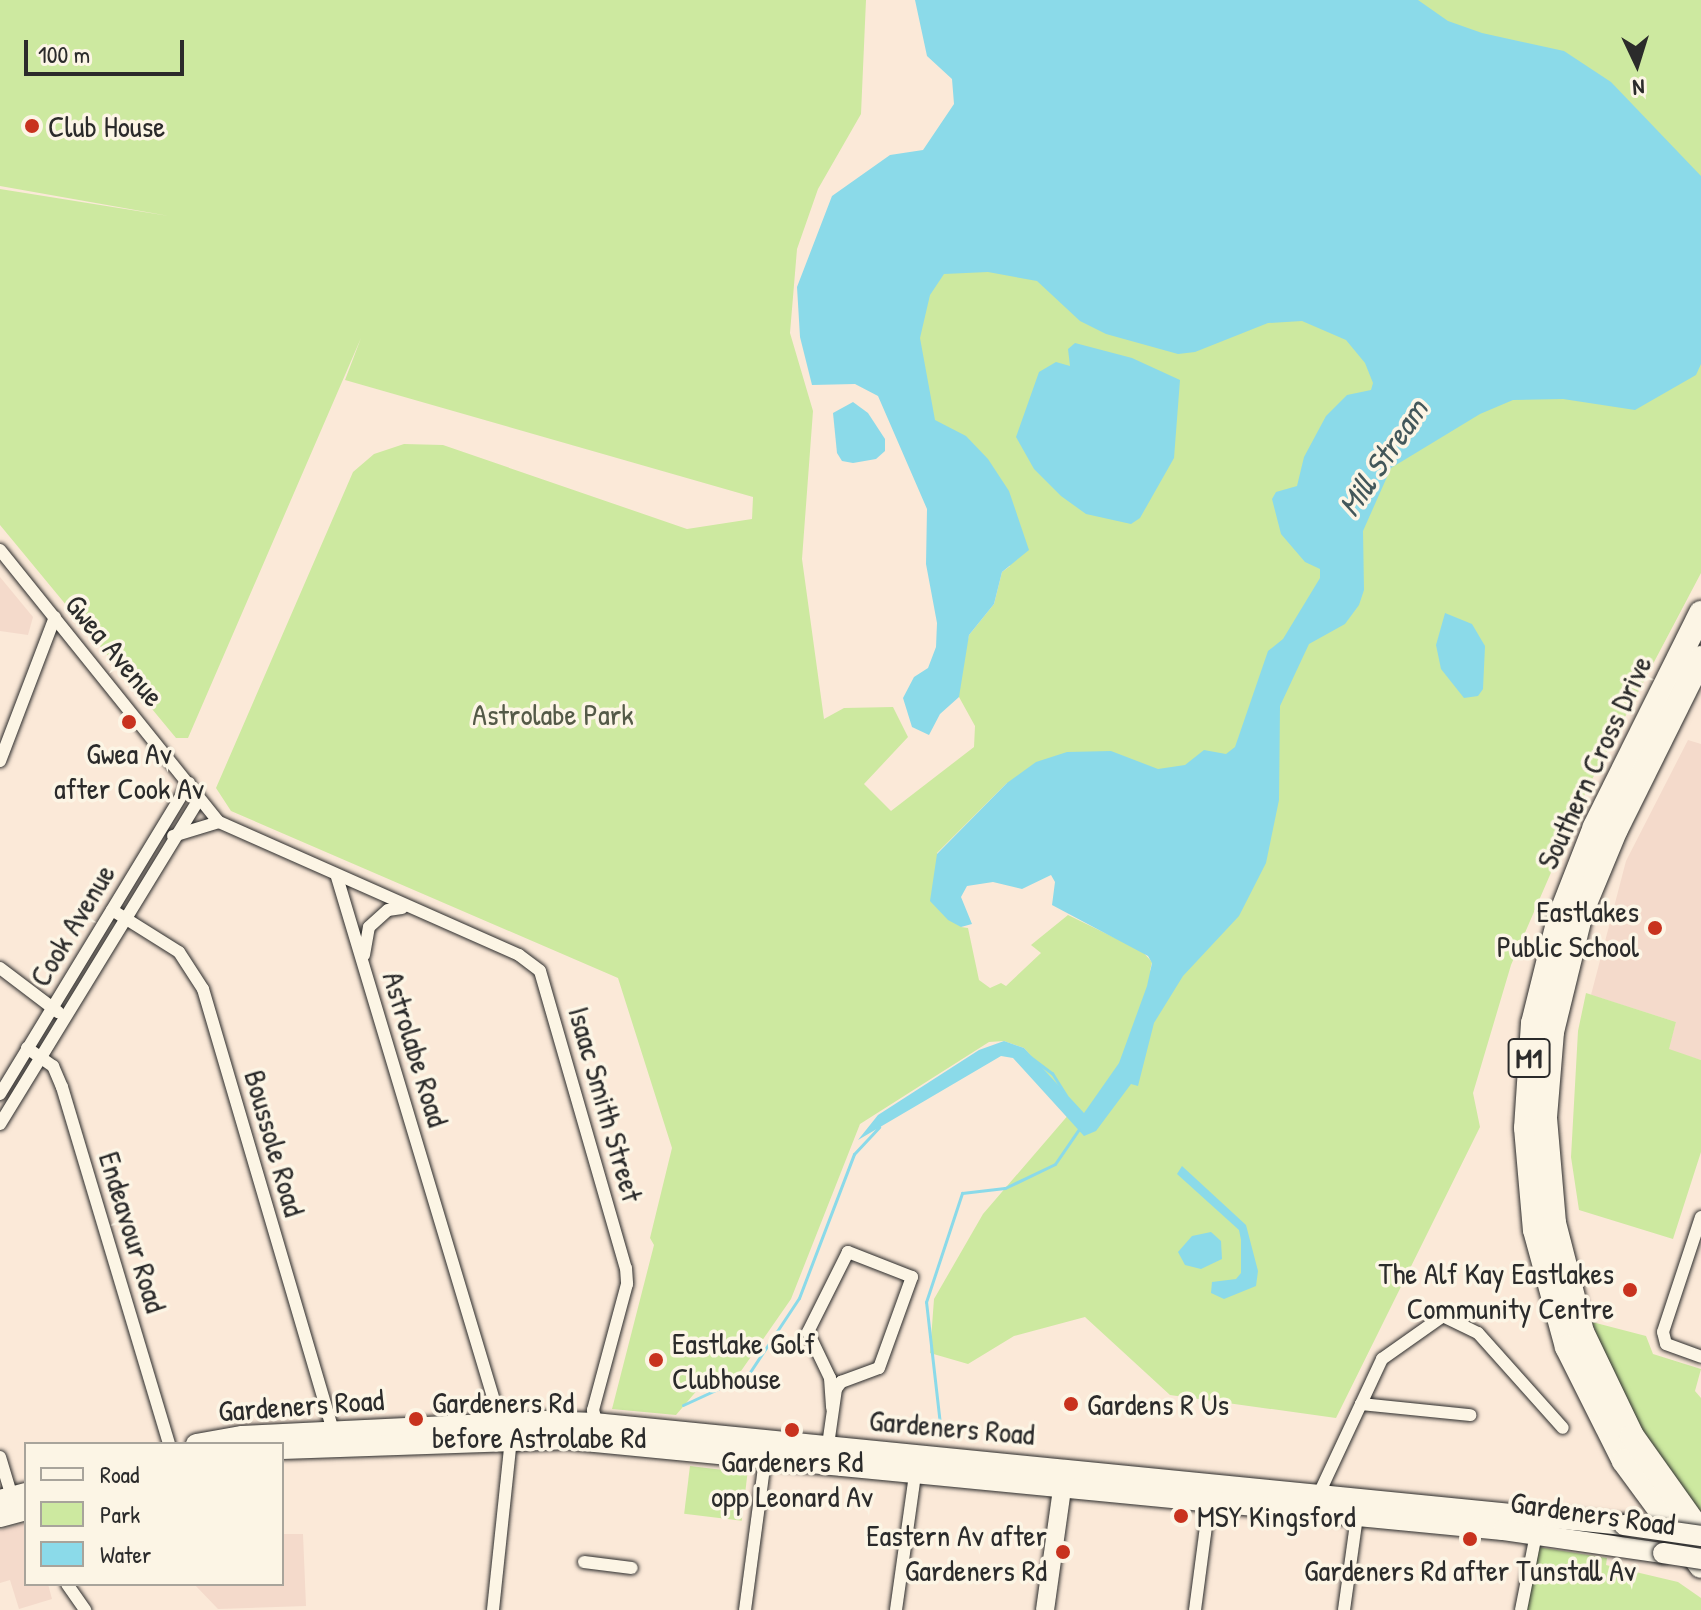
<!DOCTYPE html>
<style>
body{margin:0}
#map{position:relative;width:1701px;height:1610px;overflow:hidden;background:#fbe9d8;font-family:"Patrick Hand",sans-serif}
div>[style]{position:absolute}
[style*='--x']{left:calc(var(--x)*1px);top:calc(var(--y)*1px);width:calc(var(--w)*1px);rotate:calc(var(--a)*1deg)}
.built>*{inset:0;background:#f4dacb}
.green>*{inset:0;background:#cde9a0;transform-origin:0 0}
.water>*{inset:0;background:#8bdae9}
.stream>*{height:3px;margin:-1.5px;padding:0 1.5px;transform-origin:1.5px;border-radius:1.5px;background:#8bdae9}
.roads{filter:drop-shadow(0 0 2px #2b2b2b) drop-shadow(0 0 2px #2b2b2b)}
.street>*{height:12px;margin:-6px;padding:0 6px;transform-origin:6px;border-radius:6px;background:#fcf5e5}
.secondary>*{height:18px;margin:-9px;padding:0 9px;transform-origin:9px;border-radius:9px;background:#fcf5e5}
.primary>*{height:20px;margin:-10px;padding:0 10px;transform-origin:10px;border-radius:10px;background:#fcf5e5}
.highway>*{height:24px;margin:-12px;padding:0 12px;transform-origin:12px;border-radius:12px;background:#fcf5e5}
.bridges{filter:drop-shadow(0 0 2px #2b2b2b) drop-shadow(0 0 2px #2b2b2b)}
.primary-bridge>*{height:20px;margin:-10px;padding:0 10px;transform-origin:10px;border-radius:10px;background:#fcf5e5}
.dots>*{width:22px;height:22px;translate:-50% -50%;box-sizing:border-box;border:4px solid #fcf5e5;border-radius:50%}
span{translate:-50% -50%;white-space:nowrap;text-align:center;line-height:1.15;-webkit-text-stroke:7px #fcf5e5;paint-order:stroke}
.shield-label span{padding:2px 6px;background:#fcf5e5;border:2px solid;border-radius:6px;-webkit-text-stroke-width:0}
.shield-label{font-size:28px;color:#2b2b2b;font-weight:700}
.poi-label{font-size:30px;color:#2b2b2b}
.left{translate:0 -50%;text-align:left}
.right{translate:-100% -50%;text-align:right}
.street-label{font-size:30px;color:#2b2b2b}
.park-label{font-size:30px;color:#545a48}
.water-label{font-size:32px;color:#43575a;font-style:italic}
.legend{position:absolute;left:24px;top:1442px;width:260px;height:144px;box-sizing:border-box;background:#fcf5e5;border:2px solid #a8a49b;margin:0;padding:10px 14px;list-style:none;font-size:24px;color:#2b2b2b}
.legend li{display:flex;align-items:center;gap:16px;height:40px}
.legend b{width:40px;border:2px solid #a8a49b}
.north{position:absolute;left:1597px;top:24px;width:80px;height:80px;-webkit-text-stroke:6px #fcf5e5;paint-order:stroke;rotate:176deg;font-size:22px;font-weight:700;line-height:32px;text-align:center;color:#2b2b2b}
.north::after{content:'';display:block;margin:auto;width:28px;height:36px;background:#2b2b2b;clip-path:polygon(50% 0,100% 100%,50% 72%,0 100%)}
.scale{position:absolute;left:24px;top:40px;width:160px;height:36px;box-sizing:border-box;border:4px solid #2b2b2b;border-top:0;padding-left:10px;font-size:24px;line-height:28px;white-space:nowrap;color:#2b2b2b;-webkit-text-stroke:6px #fcf5e5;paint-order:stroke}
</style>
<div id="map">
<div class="built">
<div style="clip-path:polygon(0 577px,33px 617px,28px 635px,0 631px)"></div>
<div style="clip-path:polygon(1688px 740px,1701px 744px,1701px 1060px,1668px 1050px,1676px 1022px,1591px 995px,1626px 861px)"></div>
<div style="clip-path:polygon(26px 1523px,26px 1584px,48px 1584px,52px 1599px,19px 1609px,10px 1580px,0 1583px,0 1530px)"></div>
<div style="clip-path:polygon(282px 1534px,303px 1534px,306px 1606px,218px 1609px,194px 1584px,282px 1584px)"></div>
</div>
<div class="green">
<div style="clip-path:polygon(evenodd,0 0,866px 0,861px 114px,818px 189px,797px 249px,790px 333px,813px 411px,802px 559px,824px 719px,844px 708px,893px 707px,908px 737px,864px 784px,891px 811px,974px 747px,975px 726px,959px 697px,959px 675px,969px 635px,994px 604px,1002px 572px,1010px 566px,927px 431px,910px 351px,931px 254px,1701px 288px,1701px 573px,1588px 787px,1511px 965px,1473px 1093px,1480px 1127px,1336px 1418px,1170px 1395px,1085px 1317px,1014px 1336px,968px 1364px,930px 1353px,934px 1299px,983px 1214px,1076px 1106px,1024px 1048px,1004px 1041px,989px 1042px,860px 1124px,791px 1299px,741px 1371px,699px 1388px,676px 1415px,612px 1409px,654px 1245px,650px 1238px,672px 1148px,618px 978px,231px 811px,216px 788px,353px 472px,374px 454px,404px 444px,443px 445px,687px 529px,752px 519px,753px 497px,345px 380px,361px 338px,188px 738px,176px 738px,0 525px,0 189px,169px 216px,0 186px,0 0,1007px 783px,1214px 894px,1150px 971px,1152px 962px,1142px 951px,1068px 915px,1031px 945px,1041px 953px,1006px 986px,1001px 983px,990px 988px,979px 980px,968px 928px,961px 927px,937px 853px,1007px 783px)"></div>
<div style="clip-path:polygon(1355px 0,1701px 0,1701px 207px)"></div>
<div style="clip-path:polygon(1586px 993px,1676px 1022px,1669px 1049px,1701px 1060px,1701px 1152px,1673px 1239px,1579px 1210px,1571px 1157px,1578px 1031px)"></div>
<div style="clip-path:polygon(1592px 1322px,1646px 1336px,1653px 1354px,1701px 1369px,1695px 1391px,1701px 1398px,1701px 1513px,1651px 1445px,1617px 1387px)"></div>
<div style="left:690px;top:1466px;width:58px;height:48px;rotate:7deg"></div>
<div style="clip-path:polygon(1538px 1547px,1607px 1558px,1606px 1565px,1678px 1582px,1701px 1598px,1701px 1610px,1526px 1610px)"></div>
</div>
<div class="water">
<div style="clip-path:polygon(915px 0,1418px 0,1448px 21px,1482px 33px,1564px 51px,1611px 82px,1701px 176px,1701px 364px,1696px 375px,1635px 410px,1563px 399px,1513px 400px,1480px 414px,1391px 468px,1363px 531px,1364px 590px,1359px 605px,1345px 624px,1309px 644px,1280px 706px,1279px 800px,1266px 863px,1239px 916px,1183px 976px,1154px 1023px,1138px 1086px,1131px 1084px,1096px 1131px,1084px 1136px,1013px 1058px,1001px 1056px,858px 1140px,878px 1115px,979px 1050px,1004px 1041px,1024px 1048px,1084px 1113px,1119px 1063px,1147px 986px,1152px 963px,1148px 956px,1052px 905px,1055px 882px,1051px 875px,1022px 889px,993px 882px,967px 886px,961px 897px,972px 924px,961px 927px,948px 920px,930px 901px,937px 854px,1007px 783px,1036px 762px,1067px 752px,1111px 751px,1158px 769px,1185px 765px,1204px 750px,1226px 754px,1235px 747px,1268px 651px,1283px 639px,1320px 578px,1320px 569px,1305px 562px,1281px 534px,1272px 499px,1276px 492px,1297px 486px,1304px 457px,1326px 416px,1347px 395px,1371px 390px,1373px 383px,1365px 363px,1346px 340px,1302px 321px,1268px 323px,1195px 352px,1178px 354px,1106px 334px,1080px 321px,1037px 281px,988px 272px,944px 274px,930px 295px,920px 338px,935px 420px,966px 436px,988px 459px,1009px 491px,1029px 550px,1002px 572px,994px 604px,969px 635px,959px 697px,940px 714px,929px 735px,912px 727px,903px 698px,914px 677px,928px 668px,936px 647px,937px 623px,926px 564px,927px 509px,878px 396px,855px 384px,812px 385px,800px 337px,797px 287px,832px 196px,890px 155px,923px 150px,954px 104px,952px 79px,927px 56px)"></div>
<div style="clip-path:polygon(1075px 343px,1132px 358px,1180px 380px,1174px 458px,1140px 518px,1131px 524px,1086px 514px,1061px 496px,1034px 469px,1016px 437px,1039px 372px,1056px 362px,1070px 366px,1068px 349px)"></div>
<div style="clip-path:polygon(853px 402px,868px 413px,885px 439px,885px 451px,876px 459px,853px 463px,842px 461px,837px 453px,833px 413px)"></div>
<div style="clip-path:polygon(1445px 613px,1472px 624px,1485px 646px,1483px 689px,1478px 696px,1464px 698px,1441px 669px,1436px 645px)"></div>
<div style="clip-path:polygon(1182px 1166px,1246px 1225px,1258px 1271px,1256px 1286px,1224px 1299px,1211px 1293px,1212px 1282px,1236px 1279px,1241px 1273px,1241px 1240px,1239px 1230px,1177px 1174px)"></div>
<div style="clip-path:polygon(1211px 1232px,1221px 1241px,1222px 1259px,1201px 1269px,1185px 1265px,1178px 1252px,1192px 1236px)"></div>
</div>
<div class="stream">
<div style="--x:1025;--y:1053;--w:34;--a:37"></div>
<div style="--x:1052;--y:1073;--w:26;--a:58"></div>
<div style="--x:683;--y:1405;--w:72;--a:-24.8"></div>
<div style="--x:748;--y:1375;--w:92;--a:-56.5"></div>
<div style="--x:799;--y:1298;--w:154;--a:-69.1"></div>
<div style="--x:854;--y:1154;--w:37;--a:-47"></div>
<div style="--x:941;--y:1433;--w:132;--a:-96.5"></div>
<div style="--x:926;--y:1302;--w:115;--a:-71.7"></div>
<div style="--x:962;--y:1193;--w:43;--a:-6.6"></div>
<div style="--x:1005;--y:1188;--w:55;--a:-25.6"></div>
<div style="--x:1055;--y:1164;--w:42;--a:-55.6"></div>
</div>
<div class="roads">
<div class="street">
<div style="--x:0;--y:550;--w:349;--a:51.2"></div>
<div style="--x:219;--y:822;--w:328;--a:23.9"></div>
<div style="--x:519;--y:955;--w:26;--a:37"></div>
<div style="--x:540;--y:971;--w:309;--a:73.9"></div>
<div style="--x:626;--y:1268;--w:16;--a:86"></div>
<div style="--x:627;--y:1284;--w:131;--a:105.1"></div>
<div style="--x:593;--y:1410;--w:18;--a:74"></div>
<div style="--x:0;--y:761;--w:154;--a:-69.1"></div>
<div style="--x:173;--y:836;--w:48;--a:-16.9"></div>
<div style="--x:337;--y:877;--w:553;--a:73.3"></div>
<div style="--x:112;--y:910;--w:79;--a:32.1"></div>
<div style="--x:179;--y:952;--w:44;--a:57"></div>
<div style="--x:203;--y:989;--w:461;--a:73.6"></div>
<div style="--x:364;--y:955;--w:28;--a:-80"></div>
<div style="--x:369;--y:927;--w:25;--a:-42"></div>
<div style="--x:388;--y:910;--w:14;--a:-8"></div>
<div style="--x:0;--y:968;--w:73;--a:37.2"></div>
<div style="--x:27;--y:1048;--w:32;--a:35"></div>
<div style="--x:53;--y:1066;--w:23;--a:67"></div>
<div style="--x:62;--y:1087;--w:373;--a:73.3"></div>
<div style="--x:0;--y:1094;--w:364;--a:-58.7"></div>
<div style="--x:0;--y:1124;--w:381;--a:-58.5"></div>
<div style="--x:1701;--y:1217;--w:121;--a:108.3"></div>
<div style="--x:1663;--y:1332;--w:12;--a:76"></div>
<div style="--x:1666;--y:1344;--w:37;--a:20"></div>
<div style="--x:1361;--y:1404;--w:50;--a:-65"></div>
<div style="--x:1382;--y:1359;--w:75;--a:-35.2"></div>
<div style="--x:1443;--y:1316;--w:39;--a:26"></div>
<div style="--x:1478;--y:1333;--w:127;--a:48.2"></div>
<div style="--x:828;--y:1445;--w:57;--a:-81.9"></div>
<div style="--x:836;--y:1389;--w:9;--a:-54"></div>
<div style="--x:841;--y:1382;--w:40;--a:-20.2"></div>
<div style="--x:879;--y:1368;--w:97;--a:-70.1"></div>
<div style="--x:912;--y:1277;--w:69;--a:-158.7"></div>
<div style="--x:848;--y:1252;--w:89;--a:116.6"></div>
<div style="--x:808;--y:1332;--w:51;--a:64.4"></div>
<div style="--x:830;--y:1378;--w:30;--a:86"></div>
<div style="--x:0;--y:1457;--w:42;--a:73.3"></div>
<div style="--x:1317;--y:1498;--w:104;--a:-64.9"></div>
<div style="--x:1361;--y:1404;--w:110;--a:5.8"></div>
<div style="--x:584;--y:1562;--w:48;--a:7.1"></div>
<div style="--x:67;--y:1584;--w:32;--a:55"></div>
<div style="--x:493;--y:1610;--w:173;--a:-84"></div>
<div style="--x:745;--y:1610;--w:150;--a:-82.4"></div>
<div style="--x:896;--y:1610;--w:136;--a:-82"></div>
<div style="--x:1195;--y:1610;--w:108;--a:-82.5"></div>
<div style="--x:1344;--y:1610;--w:95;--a:-82.1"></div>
<div style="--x:1521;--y:1610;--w:77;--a:-78.8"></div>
</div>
<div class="secondary">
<div style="--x:1045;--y:1610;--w:137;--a:-82"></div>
</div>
<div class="primary">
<div style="--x:196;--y:1444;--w:47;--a:-9.9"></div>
<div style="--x:242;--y:1436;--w:303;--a:-2.8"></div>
<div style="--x:545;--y:1421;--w:49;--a:2.3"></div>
<div style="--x:594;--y:1423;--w:1035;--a:5.66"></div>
<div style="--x:282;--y:1449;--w:282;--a:-2"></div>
<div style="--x:564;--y:1439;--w:943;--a:5.54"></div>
<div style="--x:1503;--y:1530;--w:162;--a:8.2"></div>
<div style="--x:0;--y:1500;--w:27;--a:-15"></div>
<div style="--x:0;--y:1517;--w:27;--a:-15"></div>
</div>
<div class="highway">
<div style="--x:1701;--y:613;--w:239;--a:116.4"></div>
<div style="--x:1595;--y:827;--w:99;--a:111.4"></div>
<div style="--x:1559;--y:919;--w:107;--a:104"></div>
<div style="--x:1533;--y:1023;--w:105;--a:93.8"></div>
<div style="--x:1526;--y:1128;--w:102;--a:85"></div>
<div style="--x:1535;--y:1230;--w:121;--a:74.7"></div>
<div style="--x:1567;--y:1347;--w:127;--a:63.4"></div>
<div style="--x:1624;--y:1461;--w:130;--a:53.7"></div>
<div style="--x:1701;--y:658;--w:191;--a:116.4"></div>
<div style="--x:1616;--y:829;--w:91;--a:112.6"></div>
<div style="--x:1581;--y:913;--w:122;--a:103.7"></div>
<div style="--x:1552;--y:1032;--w:86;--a:94.7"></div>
<div style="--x:1545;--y:1118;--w:105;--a:85.1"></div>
<div style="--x:1554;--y:1223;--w:113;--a:75.6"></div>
<div style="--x:1582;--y:1332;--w:115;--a:64.3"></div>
<div style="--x:1632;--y:1436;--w:119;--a:54.6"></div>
</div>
</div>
<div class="bridges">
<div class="primary-bridge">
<div style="--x:1624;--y:1525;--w:78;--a:8.1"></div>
<div style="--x:1663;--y:1553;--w:38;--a:9"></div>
</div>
</div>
<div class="dots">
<div style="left:32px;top:126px;background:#c8321e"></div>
<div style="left:129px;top:722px;background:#c8321e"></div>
<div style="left:1655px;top:928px;background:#c8321e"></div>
<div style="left:1630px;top:1290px;background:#c8321e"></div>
<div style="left:656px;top:1360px;background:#c8321e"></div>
<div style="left:1071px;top:1404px;background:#c8321e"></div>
<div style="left:416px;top:1419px;background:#c8321e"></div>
<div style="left:792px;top:1430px;background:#c8321e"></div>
<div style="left:1181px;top:1516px;background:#c8321e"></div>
<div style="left:1470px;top:1539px;background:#c8321e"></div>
<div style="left:1063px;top:1552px;background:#c8321e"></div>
</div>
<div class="shield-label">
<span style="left:1529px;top:1058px">M1</span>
</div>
<div class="poi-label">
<span class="left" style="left:48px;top:126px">Club House</span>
<span style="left:129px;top:770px">Gwea Av<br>after Cook Av</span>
<span class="right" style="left:1639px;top:928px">Eastlakes<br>Public School</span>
<span class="right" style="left:1614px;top:1290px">The Alf Kay Eastlakes<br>Community Centre</span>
<span class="left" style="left:672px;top:1360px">Eastlake Golf<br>Clubhouse</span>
<span class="left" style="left:432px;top:1419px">Gardeners Rd<br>before Astrolabe Rd</span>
<span class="left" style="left:1087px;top:1404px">Gardens R Us</span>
<span style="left:792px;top:1478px">Gardeners Rd<br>opp Leonard Av</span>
<span class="left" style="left:1197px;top:1516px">MSY Kingsford</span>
<span class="right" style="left:1047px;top:1552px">Eastern Av after<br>Gardeners Rd</span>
<span style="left:1470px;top:1570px">Gardeners Rd after Tunstall Av</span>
</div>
<div class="street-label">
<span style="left:115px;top:650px;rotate:50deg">Gwea Avenue</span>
<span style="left:1594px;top:762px;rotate:-65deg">Southern Cross Drive</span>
<span style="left:72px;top:925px;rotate:-59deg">Cook Avenue</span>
<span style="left:416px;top:1049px;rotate:73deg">Astrolabe Road</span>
<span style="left:606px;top:1104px;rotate:74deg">Isaac Smith Street</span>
<span style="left:275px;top:1143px;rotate:74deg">Boussole Road</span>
<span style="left:133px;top:1232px;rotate:73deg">Endeavour Road</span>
<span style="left:301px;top:1405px;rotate:-4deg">Gardeners Road</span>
<span style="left:952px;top:1427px;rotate:5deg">Gardeners Road</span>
<span style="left:1593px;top:1513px;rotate:8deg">Gardeners Road</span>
</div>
<div class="park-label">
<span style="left:553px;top:714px">Astrolabe Park</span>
</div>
<div class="water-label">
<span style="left:1383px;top:458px;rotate:-56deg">Mill Stream</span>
</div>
<ul class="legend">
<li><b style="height:10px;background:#fcf5e5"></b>Road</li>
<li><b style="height:22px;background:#cde9a0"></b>Park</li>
<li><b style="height:22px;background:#8bdae9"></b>Water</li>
</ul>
<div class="north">N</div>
<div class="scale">100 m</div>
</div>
